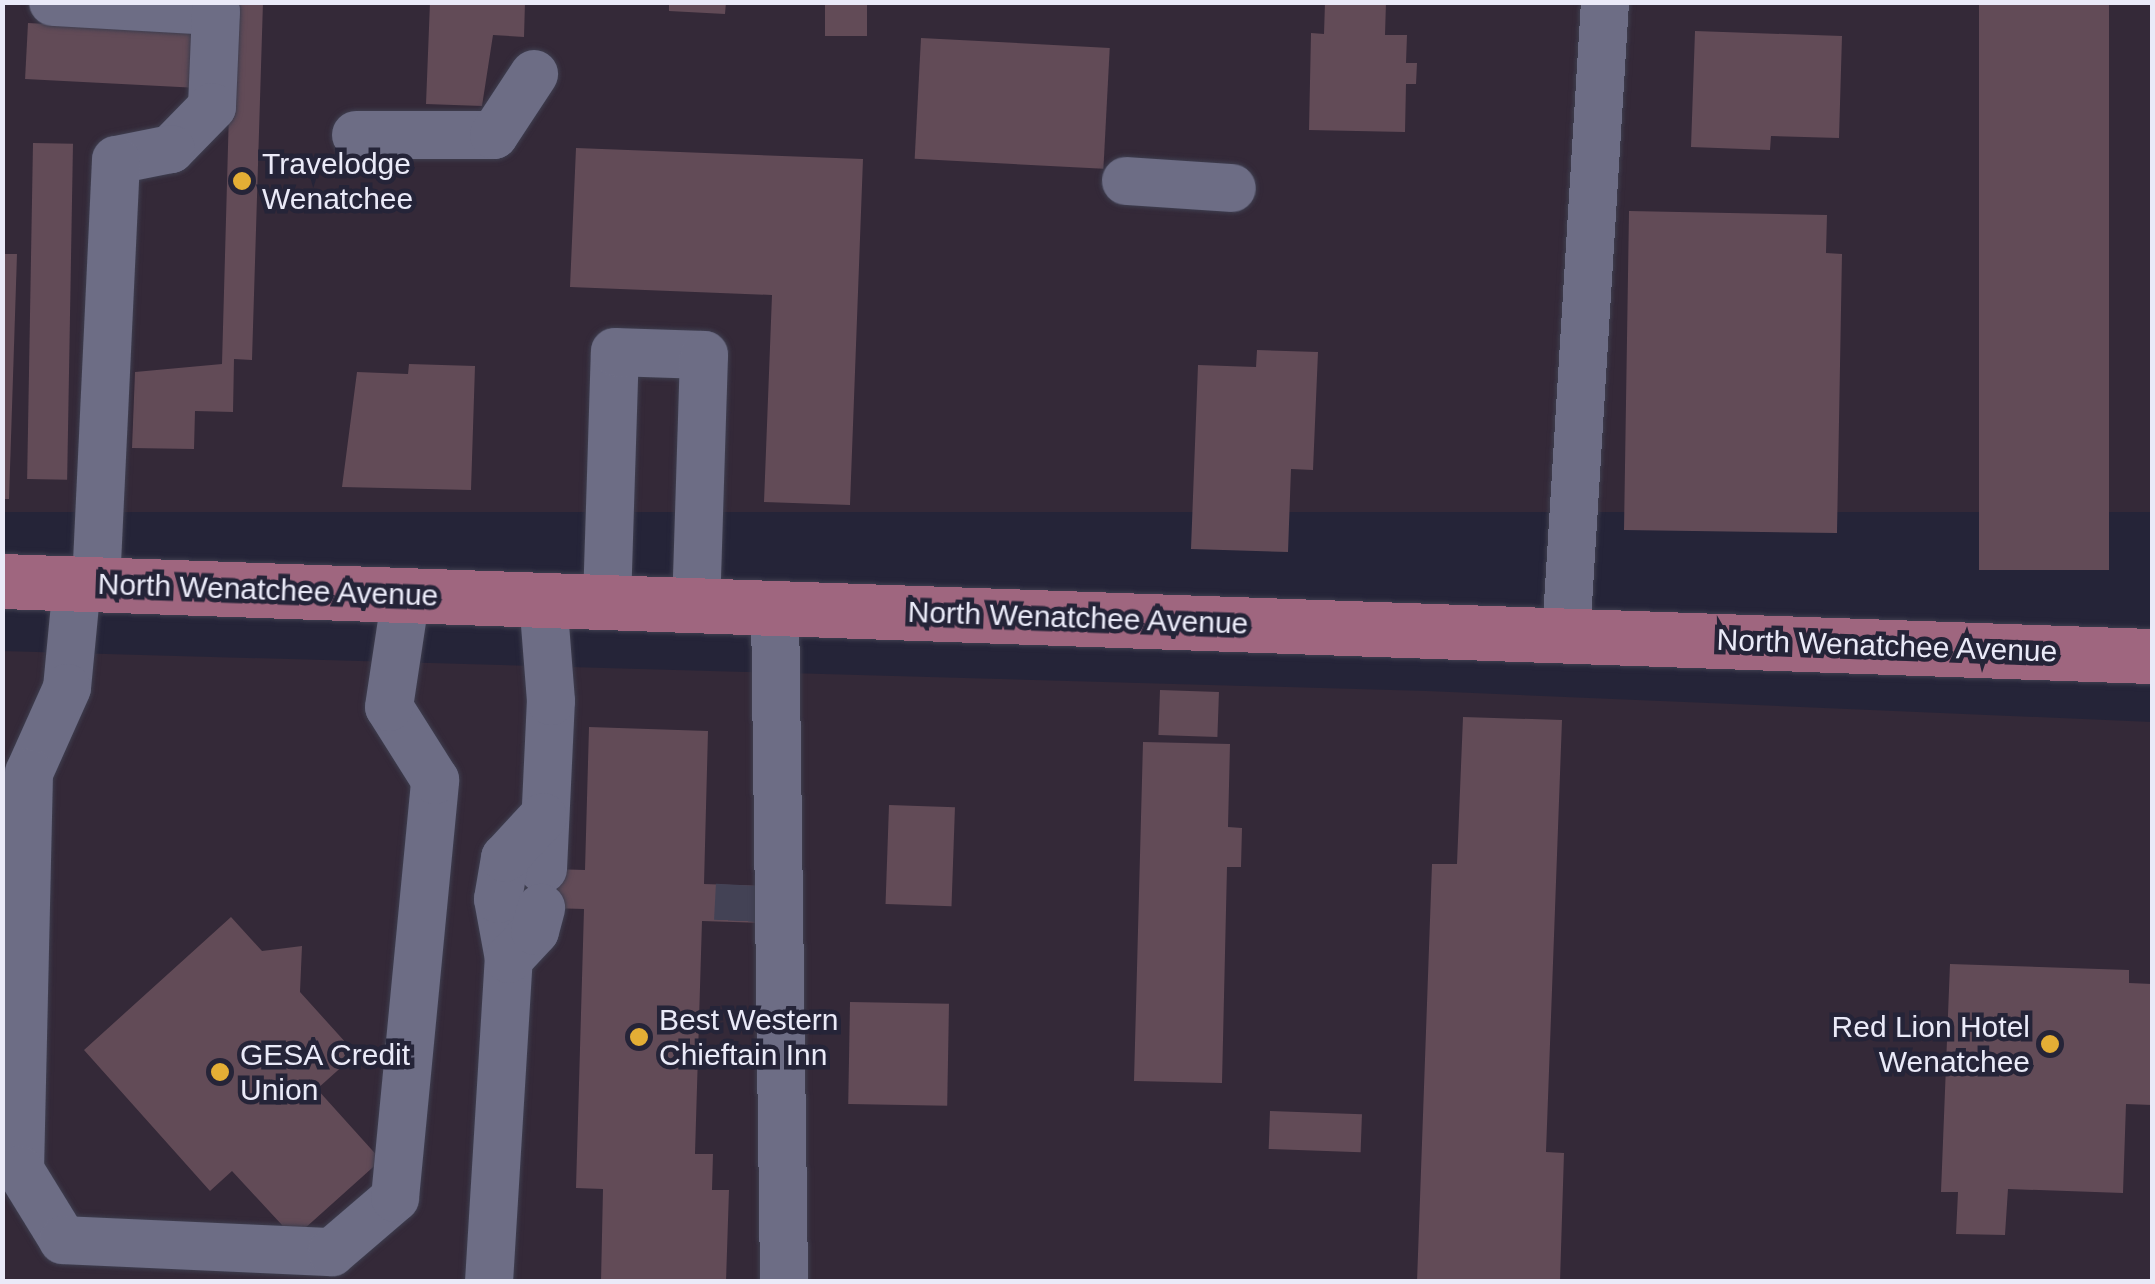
<!DOCTYPE html>
<style>
body{margin:0}
#map{position:relative;width:2155px;height:1284px;overflow:hidden;background:#252438;font-family:Helvetica,sans-serif}
div>[style]{position:absolute}
[style*='--x']{left:calc(var(--x)*1px);top:calc(var(--y)*1px);width:calc(var(--w)*1px);rotate:calc(var(--a)*1deg)}
.commercial>*{inset:0;background:#342938;transform-origin:0 0}
.building>*{inset:0;background:#624b57;transform-origin:0 0}
.minor-tunnel>*{height:48px;margin-top:-24px;transform-origin:0;background:repeating-linear-gradient(90deg,#434255 0 48px,transparent 0 72px)}
.roads{filter:drop-shadow(0 0 2px #3e3e4f) drop-shadow(0 0 2px #3e3e4f)}
.minor>*{height:48px;margin:-24px;padding:0 24px;transform-origin:24px;border-radius:24px;background:#6d6d85}
.major>*{height:55px;margin:-27.5px;padding:0 27.5px;transform-origin:27.5px;border-radius:27.5px;background:#9f667f}
.dots>*{width:28px;height:28px;translate:-50% -50%;box-sizing:border-box;border:5px solid #252438;border-radius:50%}
span{translate:-50% -50%;white-space:nowrap;text-align:center;line-height:1.15;-webkit-text-stroke:9px #252438;paint-order:stroke}
.poi-label{font-size:30px;color:#eaeaf8}
.left{translate:0 -50%;text-align:left}
.right{translate:-100% -50%;text-align:right}
.street-label{font-size:30px;color:#eaeaf8}
.frame{position:absolute;inset:0;border:5px solid #eaeaf8;pointer-events:none}
</style>
<div id="map">
<div class="commercial">
<div style="left:3px;top:3px;width:2149px;height:509px"></div>
<div style="clip-path:polygon(2px 651px,1427px 691px,2152px 722px,2152px 1281px,3px 1281px)"></div>
</div>
<div class="building">
<div style="clip-path:polygon(232px 2px,263px 2px,252px 360px,234px 359px,233px 412px,195px 411px,194px 449px,132px 448px,135px 372px,222px 364px)"></div>
<div style="clip-path:polygon(430px 2px,525px 2px,524px 37px,493px 35px,482px 106px,426px 104px)"></div>
<div style="clip-path:polygon(669px 2px,726px 2px,725px 14px,669px 11px)"></div>
<div style="left:825px;top:2px;width:42px;height:34px"></div>
<div style="clip-path:polygon(1325px 2px,1386px 2px,1385px 35px,1407px 35px,1406px 63px,1417px 63px,1416px 84px,1406px 84px,1405px 132px,1309px 130px,1311px 33px,1324px 34px)"></div>
<div style="left:1979px;top:2px;width:130px;height:568px"></div>
<div style="left:28px;top:23px;width:169px;height:56px;rotate:3deg"></div>
<div style="clip-path:polygon(1695px 31px,1842px 36px,1839px 138px,1771px 136px,1770px 150px,1691px 147px)"></div>
<div style="left:921px;top:38px;width:189px;height:121px;rotate:3deg"></div>
<div style="left:33px;top:143px;width:40px;height:336px;rotate:1deg"></div>
<div style="clip-path:polygon(576px 148px,863px 159px,850px 505px,764px 502px,772px 295px,570px 287px)"></div>
<div style="clip-path:polygon(1629px 211px,1827px 215px,1826px 253px,1842px 254px,1837px 533px,1624px 530px)"></div>
<div style="clip-path:polygon(2px 254px,17px 254px,9px 499px,2px 499px)"></div>
<div style="clip-path:polygon(1257px 350px,1318px 352px,1313px 470px,1291px 469px,1288px 552px,1191px 549px,1198px 365px,1256px 367px)"></div>
<div style="clip-path:polygon(409px 364px,475px 366px,471px 490px,342px 487px,357px 372px,408px 374px)"></div>
<div style="left:1160px;top:690px;width:59px;height:45px;rotate:2deg"></div>
<div style="clip-path:polygon(1463px 717px,1562px 720px,1546px 1152px,1564px 1153px,1560px 1282px,1417px 1282px,1432px 864px,1457px 864px)"></div>
<div style="clip-path:polygon(589px 727px,708px 731px,704px 884px,764px 886px,764px 923px,702px 921px,695px 1154px,713px 1154px,712px 1190px,729px 1190px,726px 1282px,601px 1282px,603px 1189px,576px 1188px,584px 909px,516px 907px,518px 868px,585px 870px)"></div>
<div style="clip-path:polygon(1143px 742px,1230px 744px,1228px 827px,1242px 828px,1241px 867px,1227px 867px,1222px 1083px,1134px 1081px)"></div>
<div style="left:889px;top:805px;width:66px;height:99px;rotate:2deg"></div>
<div style="clip-path:polygon(231px 917px,262px 951px,302px 946px,300px 992px,356px 1054px,317px 1089px,381px 1160px,294px 1238px,232px 1171px,210px 1191px,84px 1050px)"></div>
<div style="clip-path:polygon(1950px 964px,2129px 970px,2129px 983px,2152px 984px,2152px 1105px,2126px 1104px,2123px 1193px,2008px 1189px,2005px 1235px,1956px 1234px,1958px 1192px,1941px 1192px)"></div>
<div style="left:850px;top:1002px;width:99px;height:102px;rotate:1deg"></div>
<div style="left:1270px;top:1111px;width:92px;height:38px;rotate:2deg"></div>
</div>
<div class="minor-tunnel">
<div style="--x:738;--y:921;--w:36;--a:-87"></div>
</div>
<div class="roads">
<div class="minor">
<div style="--x:53;--y:2;--w:163;--a:3.2"></div>
<div style="--x:216;--y:11;--w:96;--a:92.4"></div>
<div style="--x:212;--y:107;--w:59;--a:134.3"></div>
<div style="--x:171;--y:149;--w:56;--a:168.7"></div>
<div style="--x:116;--y:160;--w:424;--a:92.7"></div>
<div style="--x:356;--y:135;--w:138;--a:0"></div>
<div style="--x:494;--y:135;--w:73;--a:-56.7"></div>
<div style="--x:1126;--y:181;--w:106;--a:3.8"></div>
<div style="--x:77;--y:584;--w:104;--a:95.5"></div>
<div style="--x:67;--y:688;--w:93;--a:114.1"></div>
<div style="--x:29;--y:773;--w:397;--a:91.3"></div>
<div style="--x:20;--y:1170;--w:82;--a:58.4"></div>
<div style="--x:63;--y:1240;--w:269;--a:2.6"></div>
<div style="--x:332;--y:1252;--w:83;--a:-40.6"></div>
<div style="--x:395;--y:1198;--w:420;--a:-84.5"></div>
<div style="--x:435;--y:780;--w:86;--a:-122.2"></div>
<div style="--x:389;--y:707;--w:113;--a:-81.4"></div>
<div style="--x:607;--y:602;--w:250;--a:-88.2"></div>
<div style="--x:615;--y:352;--w:89;--a:1.9"></div>
<div style="--x:704;--y:355;--w:250;--a:91.8"></div>
<div style="--x:775;--y:608;--w:674;--a:89.23"></div>
<div style="--x:1566;--y:636;--w:635;--a:-86.48"></div>
<div style="--x:543;--y:869;--w:168;--a:-87.3"></div>
<div style="--x:551;--y:701;--w:101;--a:-94.5"></div>
<div style="--x:509;--y:959;--w:61;--a:-100.4"></div>
<div style="--x:498;--y:899;--w:42;--a:-80.3"></div>
<div style="--x:505;--y:858;--w:56;--a:-47.2"></div>
<div style="--x:489;--y:1282;--w:324;--a:-86.5"></div>
<div style="--x:509;--y:959;--w:38;--a:-47"></div>
<div style="--x:535;--y:931;--w:24;--a:-75"></div>
</div>
<div class="major">
<div style="--x:2;--y:581;--w:2151;--a:2"></div>
</div>
</div>
<div class="dots">
<div style="left:242px;top:181px;background:#e4ae35"></div>
<div style="left:639px;top:1037px;background:#e4ae35"></div>
<div style="left:2050px;top:1044px;background:#e4ae35"></div>
<div style="left:220px;top:1072px;background:#e4ae35"></div>
</div>
<div class="poi-label">
<span class="left" style="left:262px;top:181px">Travelodge<br>Wenatchee</span>
<span class="left" style="left:659px;top:1037px">Best Western<br>Chieftain Inn</span>
<span class="right" style="left:2030px;top:1044px">Red Lion Hotel<br>Wenatchee</span>
<span class="left" style="left:240px;top:1072px">GESA Credit<br>Union</span>
</div>
<div class="street-label">
<span style="left:268px;top:590px;rotate:2deg">North Wenatchee Avenue</span>
<span style="left:1078px;top:618px;rotate:2deg">North Wenatchee Avenue</span>
<span style="left:1887px;top:646px;rotate:2deg">North Wenatchee Avenue</span>
</div>
<div class="frame"></div>
</div>
